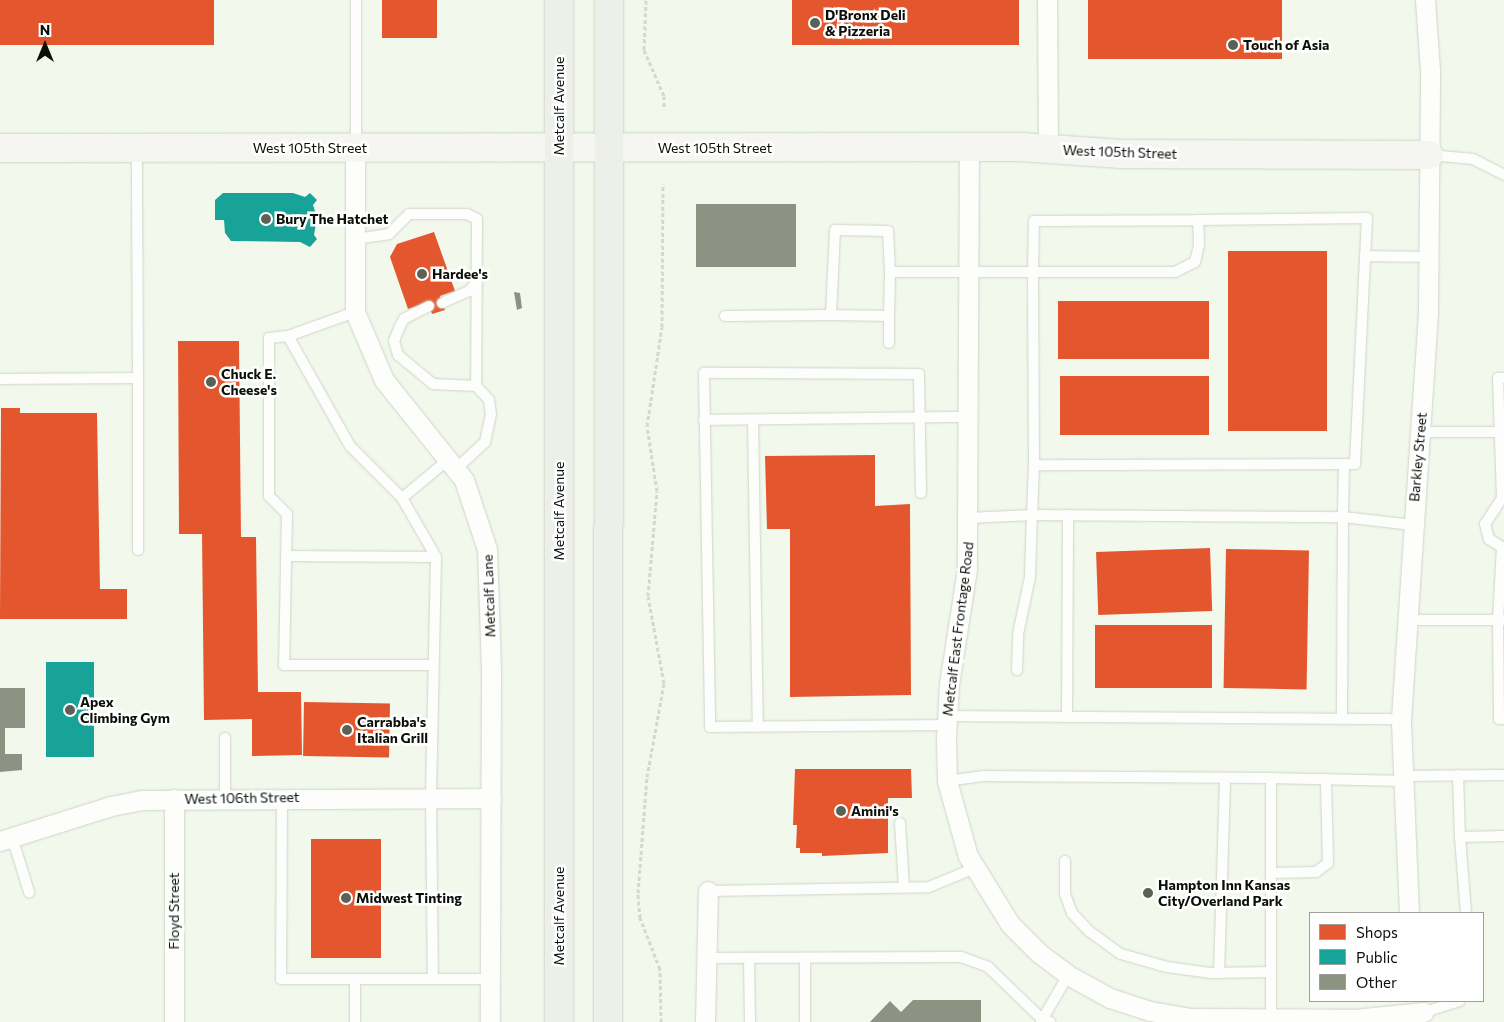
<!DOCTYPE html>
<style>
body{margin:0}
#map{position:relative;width:1504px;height:1022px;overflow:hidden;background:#f2f9ec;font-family:Commissioner,sans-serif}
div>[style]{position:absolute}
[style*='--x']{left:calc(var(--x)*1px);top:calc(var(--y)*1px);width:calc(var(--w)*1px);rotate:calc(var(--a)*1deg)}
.shops>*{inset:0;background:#e4572e;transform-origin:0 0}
.public>*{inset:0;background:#17a398;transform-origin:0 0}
.building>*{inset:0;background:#8c9382;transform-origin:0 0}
.path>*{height:3px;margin-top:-1.5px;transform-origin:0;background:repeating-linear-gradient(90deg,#d5d7d3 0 4px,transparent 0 6.5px)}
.roads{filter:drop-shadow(0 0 1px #ced4c9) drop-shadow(0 0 1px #ced4c9)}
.lane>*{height:10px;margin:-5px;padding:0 5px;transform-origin:5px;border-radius:5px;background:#fdfefc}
.street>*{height:19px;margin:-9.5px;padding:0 9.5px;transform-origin:9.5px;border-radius:9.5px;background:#fdfefc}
.secondary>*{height:28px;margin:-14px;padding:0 14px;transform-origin:14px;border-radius:14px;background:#f5f6f2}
.primary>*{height:28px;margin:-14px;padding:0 14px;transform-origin:14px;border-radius:14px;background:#ecf0e8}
.dots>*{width:14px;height:14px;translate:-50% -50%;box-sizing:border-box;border:2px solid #fff;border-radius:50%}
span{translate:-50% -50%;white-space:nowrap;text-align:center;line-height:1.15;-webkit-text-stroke:5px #fff;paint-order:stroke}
.poi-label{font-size:14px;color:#0b0f08;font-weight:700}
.left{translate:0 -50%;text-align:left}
.street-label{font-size:14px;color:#0b0f08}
.legend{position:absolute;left:1309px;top:912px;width:175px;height:90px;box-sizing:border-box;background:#fff;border:1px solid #9d9f9c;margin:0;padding:6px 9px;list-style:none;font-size:15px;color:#0b0f08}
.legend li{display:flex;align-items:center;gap:10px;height:25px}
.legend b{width:25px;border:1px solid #9d9f9c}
.north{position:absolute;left:20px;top:20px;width:50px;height:50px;-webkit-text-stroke:4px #fff;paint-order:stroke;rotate:0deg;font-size:14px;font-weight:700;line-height:20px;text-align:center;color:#0b0f08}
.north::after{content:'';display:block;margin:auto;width:18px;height:22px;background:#0b0f08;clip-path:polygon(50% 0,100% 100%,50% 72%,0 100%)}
</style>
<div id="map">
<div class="shops">
<div style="left:0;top:0;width:214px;height:45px"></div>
<div style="left:382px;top:0;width:55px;height:38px"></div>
<div style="left:792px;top:0;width:227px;height:45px"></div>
<div style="left:1088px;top:0;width:194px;height:59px"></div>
<div style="clip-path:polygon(434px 232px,455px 291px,440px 296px,445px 310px,432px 314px,428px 302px,408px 309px,390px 257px,397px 244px)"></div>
<div style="left:1228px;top:251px;width:99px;height:180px"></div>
<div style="left:1058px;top:301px;width:151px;height:58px"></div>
<div style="clip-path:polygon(178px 341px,239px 341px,241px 537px,256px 537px,258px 692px,301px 692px,302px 755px,252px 756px,252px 719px,204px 720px,202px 534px,179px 534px)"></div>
<div style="left:1060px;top:376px;width:149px;height:59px"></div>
<div style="clip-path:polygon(1px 408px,20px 408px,20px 413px,97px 413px,100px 589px,127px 589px,127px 619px,0 619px)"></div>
<div style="clip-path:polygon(875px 455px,875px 506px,910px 504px,911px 695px,790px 697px,790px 529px,767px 529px,765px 456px)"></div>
<div style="left:1210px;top:548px;width:63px;height:114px;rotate:88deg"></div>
<div style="left:1226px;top:549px;width:83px;height:139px;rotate:1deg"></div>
<div style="left:1095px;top:625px;width:117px;height:63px"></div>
<div style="left:304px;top:702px;width:86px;height:54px;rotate:1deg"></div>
<div style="clip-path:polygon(795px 769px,911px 769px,912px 798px,888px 798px,888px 853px,822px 856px,822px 853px,800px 853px,800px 848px,796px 848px,797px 825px,793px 825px)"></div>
<div style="left:311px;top:839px;width:70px;height:119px"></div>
</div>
<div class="public">
<div style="clip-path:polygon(223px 193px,293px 193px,305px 197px,310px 193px,317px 200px,313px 205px,317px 217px,314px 235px,317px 239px,310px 247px,300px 242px,231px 241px,225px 233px,224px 220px,215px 220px,215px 200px)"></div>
<div style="left:46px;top:662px;width:48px;height:95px"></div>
</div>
<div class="building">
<div style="left:696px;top:204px;width:100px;height:63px"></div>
<div style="clip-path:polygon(514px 292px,520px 293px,522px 308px,517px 310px)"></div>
<div style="clip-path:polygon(0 688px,25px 688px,25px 728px,5px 728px,5px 754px,22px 754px,22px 770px,0 772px)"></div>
<div style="clip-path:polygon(913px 1000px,981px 1000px,981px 1022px,870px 1022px,890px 1001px,901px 1012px)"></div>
</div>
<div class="path">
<div style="--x:646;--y:0;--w:50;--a:92.3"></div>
<div style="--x:644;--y:50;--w:50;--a:66.5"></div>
<div style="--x:664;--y:96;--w:13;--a:90"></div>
<div style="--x:661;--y:1022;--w:53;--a:-91.1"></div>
<div style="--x:660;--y:969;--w:55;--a:-111.4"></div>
<div style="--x:640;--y:918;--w:25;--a:-95"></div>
<div style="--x:638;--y:893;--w:116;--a:-85.6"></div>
<div style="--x:647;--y:777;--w:96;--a:-79.7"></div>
<div style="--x:664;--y:683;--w:88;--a:-100.4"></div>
<div style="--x:648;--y:596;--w:105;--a:-85.1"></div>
<div style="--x:657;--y:491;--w:66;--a:-98.7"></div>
<div style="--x:647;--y:426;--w:100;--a:-81.4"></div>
<div style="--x:662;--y:327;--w:143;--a:-89.6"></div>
</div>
<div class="roads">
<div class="lane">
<div style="--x:356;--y:146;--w:146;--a:-90"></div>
<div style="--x:1430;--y:155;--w:43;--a:5.3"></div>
<div style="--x:1473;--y:159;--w:35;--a:27"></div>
<div style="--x:355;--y:239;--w:34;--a:-8"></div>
<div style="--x:389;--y:234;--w:28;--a:-45"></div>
<div style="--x:409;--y:214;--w:58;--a:0"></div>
<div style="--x:467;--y:214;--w:11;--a:27"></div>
<div style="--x:477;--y:219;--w:167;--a:90.3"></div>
<div style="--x:476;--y:386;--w:19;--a:47"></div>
<div style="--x:489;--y:400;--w:14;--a:82"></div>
<div style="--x:491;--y:414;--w:29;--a:102"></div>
<div style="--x:485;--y:442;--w:40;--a:137"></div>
<div style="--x:1365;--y:256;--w:64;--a:0.9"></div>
<div style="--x:890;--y:272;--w:44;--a:91.3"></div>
<div style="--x:889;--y:316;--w:58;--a:-179"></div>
<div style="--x:831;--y:315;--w:85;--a:-87.3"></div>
<div style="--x:835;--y:230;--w:53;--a:1.1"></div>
<div style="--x:888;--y:231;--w:41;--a:87.2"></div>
<div style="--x:890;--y:272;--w:143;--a:0"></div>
<div style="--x:1033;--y:272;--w:51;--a:-88.9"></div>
<div style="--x:1034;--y:221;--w:164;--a:-0.3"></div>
<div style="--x:1198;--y:220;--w:169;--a:-0.7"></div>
<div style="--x:1367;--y:218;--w:246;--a:92.8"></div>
<div style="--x:1355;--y:464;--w:321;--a:179.8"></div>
<div style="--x:1034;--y:465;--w:193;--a:-90.3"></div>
<div style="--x:1033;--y:272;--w:142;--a:0"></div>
<div style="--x:1175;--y:272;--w:22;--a:-27"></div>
<div style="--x:1195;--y:262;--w:18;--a:-77"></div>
<div style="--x:1199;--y:244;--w:24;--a:-92"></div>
<div style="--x:442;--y:303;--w:30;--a:-24"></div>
<div style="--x:469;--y:291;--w:12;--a:-48"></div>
<div style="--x:429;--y:306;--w:28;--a:153"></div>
<div style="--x:404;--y:319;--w:8;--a:120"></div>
<div style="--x:400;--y:326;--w:16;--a:112"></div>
<div style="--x:394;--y:341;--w:15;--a:74"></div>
<div style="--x:398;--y:355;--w:45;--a:39.6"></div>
<div style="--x:433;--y:384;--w:43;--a:2.7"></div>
<div style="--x:355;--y:312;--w:71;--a:160.3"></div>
<div style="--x:288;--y:336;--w:126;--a:60.6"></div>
<div style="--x:350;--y:446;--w:74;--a:45"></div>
<div style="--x:402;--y:498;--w:68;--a:60"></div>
<div style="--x:436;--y:557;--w:240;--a:91.2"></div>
<div style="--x:431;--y:797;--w:182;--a:89.4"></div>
<div style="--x:725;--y:316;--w:106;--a:-0.5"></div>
<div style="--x:288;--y:336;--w:19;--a:174"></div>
<div style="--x:269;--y:338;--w:158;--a:90"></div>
<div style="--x:269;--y:496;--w:25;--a:45"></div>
<div style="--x:287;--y:514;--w:151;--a:91.1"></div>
<div style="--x:284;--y:665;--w:148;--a:0"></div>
<div style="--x:889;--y:343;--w:27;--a:-90"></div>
<div style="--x:1504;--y:378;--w:6;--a:180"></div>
<div style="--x:1498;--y:378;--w:120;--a:88.1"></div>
<div style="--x:1502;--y:498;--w:31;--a:123"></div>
<div style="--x:1485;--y:524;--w:16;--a:75"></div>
<div style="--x:1489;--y:539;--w:15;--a:32"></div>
<div style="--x:1502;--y:547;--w:73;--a:93.1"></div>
<div style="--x:1498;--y:620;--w:99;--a:89.4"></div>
<div style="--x:1499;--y:719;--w:5;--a:0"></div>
<div style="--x:0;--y:379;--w:138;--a:-0.4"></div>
<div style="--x:138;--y:378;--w:229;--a:-90.3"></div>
<div style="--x:704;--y:420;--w:263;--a:-0.7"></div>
<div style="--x:753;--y:420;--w:307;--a:89.1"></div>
<div style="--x:1421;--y:432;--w:83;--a:0"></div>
<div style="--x:1344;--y:464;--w:53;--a:91.1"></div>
<div style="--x:1343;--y:517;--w:70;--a:6.5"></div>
<div style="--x:921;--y:493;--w:119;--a:-91"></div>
<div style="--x:919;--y:374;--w:215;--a:-179.7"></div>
<div style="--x:704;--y:373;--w:354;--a:89"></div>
<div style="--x:710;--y:727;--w:237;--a:-0.5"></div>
<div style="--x:402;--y:498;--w:61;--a:-39.7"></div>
<div style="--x:968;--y:518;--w:64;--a:-2.7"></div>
<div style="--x:1032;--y:515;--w:50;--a:-87.7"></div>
<div style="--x:138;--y:550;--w:172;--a:-90"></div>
<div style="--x:286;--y:556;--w:150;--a:0.4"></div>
<div style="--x:1406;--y:620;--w:98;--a:0"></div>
<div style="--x:1017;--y:670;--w:36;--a:-88"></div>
<div style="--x:1018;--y:634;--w:58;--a:-78.1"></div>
<div style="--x:1030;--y:577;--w:62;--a:-88.2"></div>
<div style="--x:1032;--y:515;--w:311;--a:0.4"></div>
<div style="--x:1343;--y:517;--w:201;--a:90.3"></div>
<div style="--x:947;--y:716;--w:454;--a:0.4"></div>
<div style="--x:1067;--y:716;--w:201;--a:-89.7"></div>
<div style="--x:225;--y:738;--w:60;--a:90"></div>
<div style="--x:1458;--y:775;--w:62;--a:88.2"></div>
<div style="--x:1460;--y:837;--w:44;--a:-1.3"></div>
<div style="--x:1402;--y:776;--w:102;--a:-0.6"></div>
<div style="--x:947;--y:781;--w:37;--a:-8"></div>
<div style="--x:984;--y:776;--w:287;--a:0.4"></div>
<div style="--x:282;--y:798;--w:181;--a:90.3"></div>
<div style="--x:281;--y:979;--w:209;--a:0"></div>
<div style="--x:900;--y:823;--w:64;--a:86.4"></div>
<div style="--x:12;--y:837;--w:58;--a:72.8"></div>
<div style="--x:1460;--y:837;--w:76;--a:85.5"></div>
<div style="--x:1065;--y:861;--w:33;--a:90"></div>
<div style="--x:1065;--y:894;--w:20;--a:70"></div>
<div style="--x:1072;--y:913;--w:25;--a:47"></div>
<div style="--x:1089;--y:931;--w:39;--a:36"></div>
<div style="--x:1121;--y:954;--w:48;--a:15.8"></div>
<div style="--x:1167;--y:967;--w:43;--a:7.9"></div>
<div style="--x:1210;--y:973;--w:61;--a:-0.9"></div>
<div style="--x:1271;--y:873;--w:45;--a:-1.3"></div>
<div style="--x:1316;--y:872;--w:15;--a:-37"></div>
<div style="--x:1328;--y:863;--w:84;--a:-91.4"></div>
<div style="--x:708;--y:891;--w:221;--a:-1"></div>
<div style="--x:929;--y:887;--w:50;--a:-22.4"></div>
<div style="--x:706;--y:958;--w:255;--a:-0.2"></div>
<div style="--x:961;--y:957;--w:29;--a:20"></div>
<div style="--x:988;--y:967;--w:74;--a:43.9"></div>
<div style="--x:1041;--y:1018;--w:10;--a:24"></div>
<div style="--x:749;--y:958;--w:64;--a:89.1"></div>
<div style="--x:805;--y:958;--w:64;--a:90"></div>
<div style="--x:1219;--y:973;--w:194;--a:-88.2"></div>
<div style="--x:355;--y:979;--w:43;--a:90"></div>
<div style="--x:1424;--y:1012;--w:37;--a:-17"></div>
<div style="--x:1271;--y:1021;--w:243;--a:-90"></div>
<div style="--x:1271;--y:778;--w:131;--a:1.3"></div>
<div style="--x:1041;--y:1022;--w:54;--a:-60.1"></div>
</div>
<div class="street">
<div style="--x:1047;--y:0;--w:149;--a:89.6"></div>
<div style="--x:969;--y:147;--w:422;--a:90.3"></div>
<div style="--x:967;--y:569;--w:116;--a:98.9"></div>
<div style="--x:949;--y:684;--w:53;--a:93.2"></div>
<div style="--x:946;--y:737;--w:44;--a:88.7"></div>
<div style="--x:947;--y:781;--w:78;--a:74.4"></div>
<div style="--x:968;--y:856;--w:80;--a:58.3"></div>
<div style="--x:1010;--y:924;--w:41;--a:45"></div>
<div style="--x:1039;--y:953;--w:36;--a:37"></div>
<div style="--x:1068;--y:975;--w:48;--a:28.7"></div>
<div style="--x:1110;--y:998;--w:42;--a:18"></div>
<div style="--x:1150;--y:1011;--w:40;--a:10"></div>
<div style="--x:1189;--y:1018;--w:166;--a:0.3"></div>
<div style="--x:1355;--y:1019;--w:69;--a:-5.8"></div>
<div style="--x:355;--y:148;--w:164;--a:90"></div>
<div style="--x:355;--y:312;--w:74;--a:66.9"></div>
<div style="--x:384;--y:380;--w:128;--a:51.3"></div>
<div style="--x:464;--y:480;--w:73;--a:71.6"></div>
<div style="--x:487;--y:549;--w:122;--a:88.1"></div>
<div style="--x:491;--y:671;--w:351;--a:90.2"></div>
<div style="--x:174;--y:799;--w:223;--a:90"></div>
<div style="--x:0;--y:841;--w:116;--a:-17.5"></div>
<div style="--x:111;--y:806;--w:31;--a:-11"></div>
<div style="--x:141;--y:800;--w:350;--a:-0.3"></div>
<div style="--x:1409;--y:913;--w:194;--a:-92.4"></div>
<div style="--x:1401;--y:719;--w:409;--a:-86.2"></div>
<div style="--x:1428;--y:311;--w:241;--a:-89.5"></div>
<div style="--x:1430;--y:70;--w:70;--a:-94.1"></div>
<div style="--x:705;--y:1022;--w:131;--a:-88.7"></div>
</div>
<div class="secondary">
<div style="--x:0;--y:148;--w:1021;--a:-0.06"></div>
<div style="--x:1021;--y:147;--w:101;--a:4"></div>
<div style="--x:1122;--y:154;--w:307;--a:0.2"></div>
</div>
<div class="primary">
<div style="--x:559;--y:1022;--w:1022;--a:-90"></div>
<div style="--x:608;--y:1022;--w:1022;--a:-89.94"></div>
</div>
</div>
<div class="dots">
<div style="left:815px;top:23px;background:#5c6158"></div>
<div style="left:1233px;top:45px;background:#5c6158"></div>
<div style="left:266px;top:219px;background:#5c6158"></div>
<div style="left:422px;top:274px;background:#5c6158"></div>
<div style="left:211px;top:382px;background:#5c6158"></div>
<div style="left:70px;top:710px;background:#5c6158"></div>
<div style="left:347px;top:730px;background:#5c6158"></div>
<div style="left:841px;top:811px;background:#5c6158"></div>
<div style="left:1148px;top:893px;background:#5c6158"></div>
<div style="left:346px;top:898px;background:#5c6158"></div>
</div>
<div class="poi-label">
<span class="left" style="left:825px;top:23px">D'Bronx Deli<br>&amp; Pizzeria</span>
<span class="left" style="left:1243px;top:45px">Touch of Asia</span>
<span class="left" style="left:276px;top:219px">Bury The Hatchet</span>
<span class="left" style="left:432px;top:274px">Hardee's</span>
<span class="left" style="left:221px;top:382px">Chuck E.<br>Cheese's</span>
<span class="left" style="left:80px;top:710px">Apex<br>Climbing Gym</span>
<span class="left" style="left:357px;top:730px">Carrabba's<br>Italian Grill</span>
<span class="left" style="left:851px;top:811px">Amini's</span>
<span class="left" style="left:1158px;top:893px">Hampton Inn Kansas<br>City/Overland Park</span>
<span class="left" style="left:356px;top:898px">Midwest Tinting</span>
</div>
<div class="street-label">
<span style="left:559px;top:106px;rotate:-90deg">Metcalf Avenue</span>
<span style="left:310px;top:148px">West 105th Street</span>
<span style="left:715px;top:148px">West 105th Street</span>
<span style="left:1120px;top:152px;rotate:2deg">West 105th Street</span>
<span style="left:1418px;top:457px;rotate:-85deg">Barkley Street</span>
<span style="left:559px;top:511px;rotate:-90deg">Metcalf Avenue</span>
<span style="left:489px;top:596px;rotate:-92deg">Metcalf Lane</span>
<span style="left:958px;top:629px;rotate:-83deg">Metcalf East Frontage Road</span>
<span style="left:242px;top:798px;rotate:-1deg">West 106th Street</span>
<span style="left:174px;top:911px;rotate:-90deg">Floyd Street</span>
<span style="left:559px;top:916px;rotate:-90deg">Metcalf Avenue</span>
</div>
<ul class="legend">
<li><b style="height:14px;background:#e4572e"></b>Shops</li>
<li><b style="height:14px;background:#17a398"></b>Public</li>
<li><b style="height:14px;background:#8c9382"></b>Other</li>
</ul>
<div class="north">N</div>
</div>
